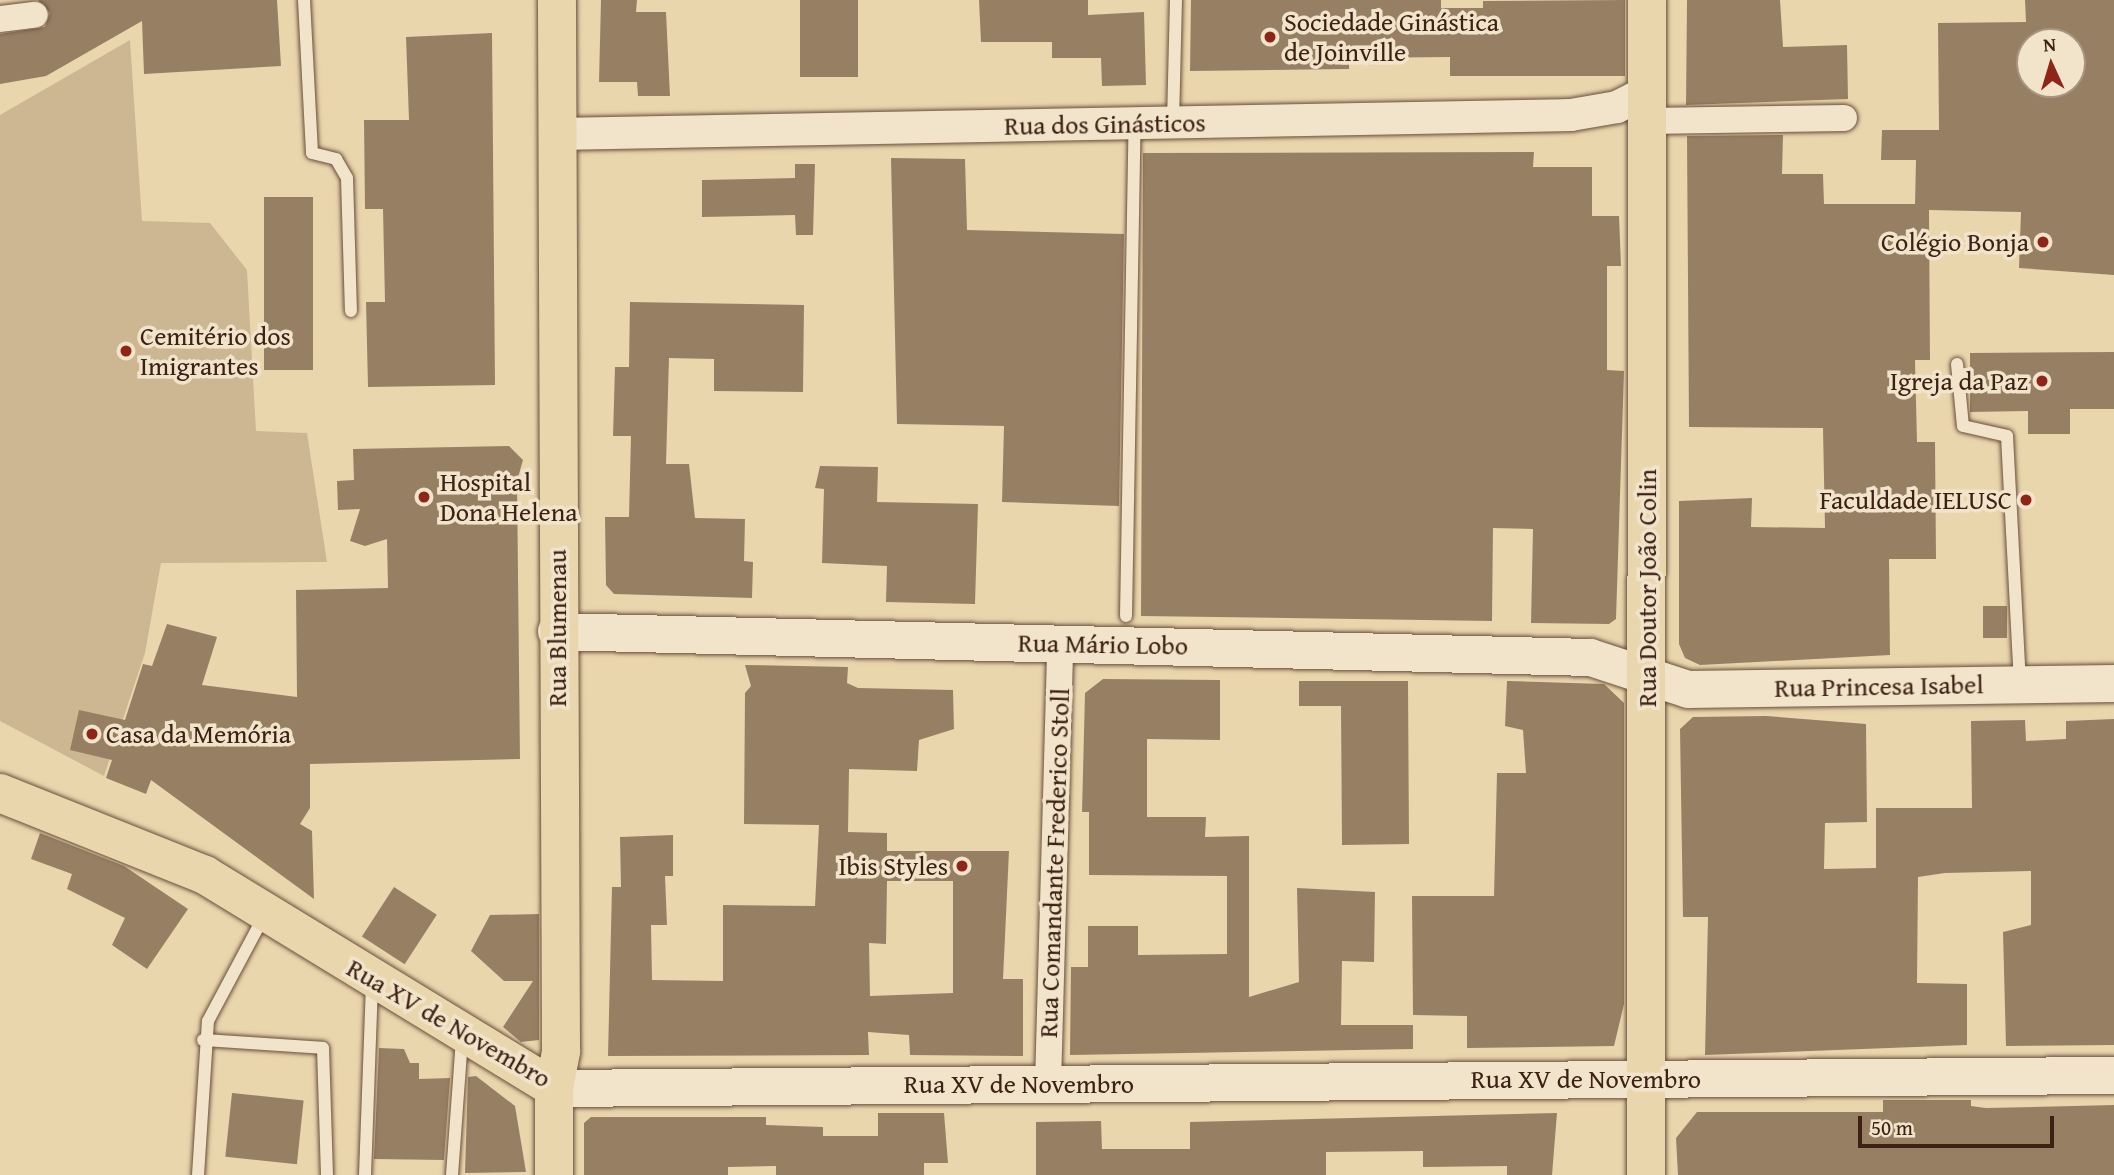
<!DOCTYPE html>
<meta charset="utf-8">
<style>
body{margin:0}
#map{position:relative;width:2114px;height:1175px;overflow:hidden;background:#ead6ad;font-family:"Gentium Book Plus",serif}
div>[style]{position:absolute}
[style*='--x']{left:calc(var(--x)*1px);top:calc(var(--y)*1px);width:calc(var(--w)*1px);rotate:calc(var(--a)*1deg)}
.green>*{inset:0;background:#cdb793}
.building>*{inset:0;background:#977f64;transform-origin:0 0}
.roads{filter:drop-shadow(0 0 2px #684e3b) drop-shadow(0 0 2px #684e3b)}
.service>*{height:12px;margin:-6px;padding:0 6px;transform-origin:6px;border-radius:6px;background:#f1e4ca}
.minor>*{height:26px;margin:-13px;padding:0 13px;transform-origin:13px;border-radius:13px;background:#f1e4ca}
.tertiary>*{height:32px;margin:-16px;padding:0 16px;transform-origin:16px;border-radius:16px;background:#f1e4ca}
.secondary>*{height:37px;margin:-18.5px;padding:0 18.5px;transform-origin:18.5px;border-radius:18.5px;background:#f1e4ca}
.primary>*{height:38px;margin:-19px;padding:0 19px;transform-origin:19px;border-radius:19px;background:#ead6ad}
.dots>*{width:19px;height:19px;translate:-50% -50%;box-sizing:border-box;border:4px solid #f1e4ca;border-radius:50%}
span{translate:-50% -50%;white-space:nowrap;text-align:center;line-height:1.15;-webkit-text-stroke:7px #f1e4ca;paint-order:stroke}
.poi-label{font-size:26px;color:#3d2115}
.left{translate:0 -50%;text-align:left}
.right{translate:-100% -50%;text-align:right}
.street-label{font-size:26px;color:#3d2115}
.north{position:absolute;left:2016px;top:28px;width:70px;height:70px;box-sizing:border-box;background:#f1e4ca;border:2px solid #a99682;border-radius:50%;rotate:356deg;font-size:19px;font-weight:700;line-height:28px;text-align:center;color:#3d2115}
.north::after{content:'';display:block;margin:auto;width:24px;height:32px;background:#8f2418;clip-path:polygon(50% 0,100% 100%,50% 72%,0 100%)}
.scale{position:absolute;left:1858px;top:1116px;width:196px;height:32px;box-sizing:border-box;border:4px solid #3d2115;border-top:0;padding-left:9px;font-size:21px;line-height:24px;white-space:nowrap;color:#3d2115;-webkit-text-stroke:5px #f1e4ca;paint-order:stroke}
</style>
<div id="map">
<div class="green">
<div style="clip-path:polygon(130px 40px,142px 221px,210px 223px,247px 270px,256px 431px,307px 433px,327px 562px,161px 563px,145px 653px,104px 776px,0 721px,0 115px)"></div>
</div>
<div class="building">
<div style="clip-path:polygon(38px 0,277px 0,281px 66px,144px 74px,142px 21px,46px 76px,0 84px,0 34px,45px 27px,50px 13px)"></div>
<div style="clip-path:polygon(601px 0,637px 0,636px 12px,666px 12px,670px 96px,638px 96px,637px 82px,599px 82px)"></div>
<div style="left:800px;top:0;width:58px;height:77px"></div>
<div style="clip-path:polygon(979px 0,1088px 0,1088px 15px,1144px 12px,1146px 85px,1102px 86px,1101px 58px,1052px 58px,1052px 42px,981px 42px)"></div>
<div style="clip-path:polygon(1191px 0,1441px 0,1441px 8px,1483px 8px,1483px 1px,1625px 0,1625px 76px,1450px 76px,1450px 57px,1349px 58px,1349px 69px,1190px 71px)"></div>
<div style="clip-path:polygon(1687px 0,1780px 0,1783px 47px,1847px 45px,1848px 99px,1686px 105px)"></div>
<div style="clip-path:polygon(evenodd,2025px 0,2114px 0,2114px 275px,2019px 268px,2021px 212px,1929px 210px,1930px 360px,1915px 360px,1917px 442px,1935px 442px,1936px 559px,1889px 559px,1890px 655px,1700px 665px,1685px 658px,1679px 644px,1679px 501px,1752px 498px,1751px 527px,1825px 528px,1823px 428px,1689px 427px,1687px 136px,1783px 135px,1782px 174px,1823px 174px,1824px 204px,1915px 204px,1916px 160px,1881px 160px,1882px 130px,1939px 130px,1938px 23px,2026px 22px,2025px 0,2030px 42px,2072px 42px,2072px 84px,2030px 84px,2030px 42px)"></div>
<div style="clip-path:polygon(492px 33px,495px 385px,368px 387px,366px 302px,385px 302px,383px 209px,365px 209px,364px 120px,409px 120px,406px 37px)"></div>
<div style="clip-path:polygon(1534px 152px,1533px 167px,1592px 167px,1592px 216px,1619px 216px,1621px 266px,1607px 266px,1607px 370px,1624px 371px,1616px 619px,1609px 624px,1531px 623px,1533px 529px,1493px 528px,1492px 621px,1141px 616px,1143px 153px)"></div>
<div style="clip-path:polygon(891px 158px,965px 159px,967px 230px,1124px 234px,1119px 506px,1002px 502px,1004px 426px,897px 424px)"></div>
<div style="clip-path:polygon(795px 164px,815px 164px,813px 235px,796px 235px,795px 215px,702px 217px,702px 180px,795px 178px)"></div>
<div style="left:264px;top:197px;width:49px;height:173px"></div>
<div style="clip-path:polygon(630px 302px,804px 305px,803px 392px,714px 391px,714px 359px,669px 358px,666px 464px,689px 464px,695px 518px,745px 519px,744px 561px,753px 562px,752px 598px,614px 594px,606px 585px,605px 517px,629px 517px,631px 436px,613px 436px,615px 367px,629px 367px)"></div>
<div style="clip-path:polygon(2114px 352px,2114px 409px,2070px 409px,2070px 434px,2028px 434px,2028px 411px,1970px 412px,1970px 353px)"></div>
<div style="clip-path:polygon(509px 446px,523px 460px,517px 481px,520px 759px,310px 764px,310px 808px,300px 824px,312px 831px,314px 899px,151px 780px,146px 794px,106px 778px,112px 760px,70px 750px,79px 710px,125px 720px,143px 664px,152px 666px,167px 624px,217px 637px,202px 685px,297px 697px,296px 590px,388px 588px,387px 539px,365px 546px,350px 541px,360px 509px,338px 510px,337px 481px,354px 480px,353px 449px)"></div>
<div style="clip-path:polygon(820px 466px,878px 467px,877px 502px,978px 504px,975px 604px,886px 602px,887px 566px,822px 563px,824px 489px,815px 488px)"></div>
<div style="left:1983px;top:606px;width:24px;height:32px"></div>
<div style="clip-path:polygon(evenodd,745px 665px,848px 667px,847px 683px,858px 688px,953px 690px,954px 729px,919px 740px,917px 771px,849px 769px,848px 832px,887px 833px,887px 851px,1009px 851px,1003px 979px,1023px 979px,1023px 1056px,910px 1055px,909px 1035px,868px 1032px,869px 1055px,608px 1056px,612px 887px,621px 887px,620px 837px,673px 835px,673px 876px,665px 876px,667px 925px,651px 925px,652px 980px,723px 981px,723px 905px,815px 906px,819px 825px,744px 824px,745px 693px,751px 686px,745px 665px,887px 881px,953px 881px,953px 993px,870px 996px,869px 943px,886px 944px,887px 881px)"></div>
<div style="clip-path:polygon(1103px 679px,1220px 680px,1220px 740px,1147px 739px,1147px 817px,1206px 817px,1205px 837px,1249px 836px,1249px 997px,1299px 982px,1297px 888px,1375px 892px,1374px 962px,1342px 961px,1341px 1025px,1413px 1025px,1413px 1049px,1070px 1055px,1071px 967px,1088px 967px,1088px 926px,1138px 926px,1138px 955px,1227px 954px,1227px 876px,1089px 875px,1089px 812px,1082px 812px,1085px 693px)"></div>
<div style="clip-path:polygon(1299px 681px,1408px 681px,1409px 844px,1342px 845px,1341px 706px,1299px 706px)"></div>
<div style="clip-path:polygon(1507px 681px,1604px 684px,1624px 703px,1624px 1004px,1614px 1046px,1467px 1048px,1467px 1016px,1413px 1015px,1412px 896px,1494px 896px,1497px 773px,1526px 773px,1523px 730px,1505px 726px)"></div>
<div style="clip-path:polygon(1766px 716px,1866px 724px,1867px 822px,1825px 823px,1824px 869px,1876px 868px,1876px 808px,1972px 808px,1971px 721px,2025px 720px,2026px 741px,2066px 739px,2066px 721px,2114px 719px,2114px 1045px,2006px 1046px,2003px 932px,2031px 925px,2031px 871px,1945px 873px,1918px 877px,1917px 983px,1967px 984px,1967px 1045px,1705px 1055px,1708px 917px,1683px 917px,1680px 729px,1693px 717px)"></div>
<div style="clip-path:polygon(40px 833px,124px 866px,188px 909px,147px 969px,112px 945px,125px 918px,67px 889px,72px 874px,31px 859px)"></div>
<div style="left:394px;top:887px;width:51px;height:59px;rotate:33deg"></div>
<div style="clip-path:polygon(539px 914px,539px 1040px,521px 1042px,503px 1027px,533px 981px,504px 981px,471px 951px,490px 915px)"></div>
<div style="clip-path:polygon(379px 1048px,404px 1049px,410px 1063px,419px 1063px,419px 1079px,450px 1078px,444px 1160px,374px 1159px)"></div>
<div style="clip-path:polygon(476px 1076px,515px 1106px,526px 1172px,465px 1173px,468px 1077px)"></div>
<div style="left:232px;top:1093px;width:72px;height:64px;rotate:6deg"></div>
<div style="clip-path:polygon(1883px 1100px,1971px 1100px,1971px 1106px,1986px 1108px,2114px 1105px,2114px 1175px,1678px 1175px,1676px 1138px,1697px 1112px,1883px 1112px)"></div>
<div style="clip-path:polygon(878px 1113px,944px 1113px,948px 1163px,924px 1163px,924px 1175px,776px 1175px,776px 1166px,728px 1167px,728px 1175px,584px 1175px,584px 1123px,591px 1117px,766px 1117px,766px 1125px,823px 1127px,823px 1136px,878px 1136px)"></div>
<div style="clip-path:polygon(1557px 1113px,1552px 1175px,1507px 1175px,1507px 1166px,1423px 1167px,1423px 1151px,1326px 1152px,1326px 1175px,1036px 1175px,1036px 1122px,1101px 1121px,1102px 1149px,1190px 1149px,1190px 1122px)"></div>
</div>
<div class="roads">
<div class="service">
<div style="--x:304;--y:0;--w:153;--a:87"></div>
<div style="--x:312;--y:153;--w:25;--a:14"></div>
<div style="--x:336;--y:159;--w:22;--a:60"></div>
<div style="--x:347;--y:178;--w:133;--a:88.3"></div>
<div style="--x:1173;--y:122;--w:122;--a:-88.6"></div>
<div style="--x:1957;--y:364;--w:62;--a:84.5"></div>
<div style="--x:1963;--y:426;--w:45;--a:12.8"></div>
<div style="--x:2007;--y:436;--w:244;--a:87"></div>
<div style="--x:1126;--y:616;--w:493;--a:-89"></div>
<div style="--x:203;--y:1040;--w:120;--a:3.8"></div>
<div style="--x:323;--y:1048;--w:127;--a:88.2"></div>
<div style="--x:198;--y:1175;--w:154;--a:-86.3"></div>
<div style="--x:208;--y:1021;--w:119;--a:-61.9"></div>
<div style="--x:365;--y:1175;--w:192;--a:-87.9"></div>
<div style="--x:452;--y:1175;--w:136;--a:-85.8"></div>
</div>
<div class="minor">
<div style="--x:0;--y:19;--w:35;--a:-7"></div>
<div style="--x:1647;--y:121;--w:197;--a:-0.9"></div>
<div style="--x:1048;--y:1084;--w:441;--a:-88.4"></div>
</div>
<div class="tertiary">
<div style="--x:557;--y:134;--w:1014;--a:-1.07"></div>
<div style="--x:1571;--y:115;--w:47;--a:-9.9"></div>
<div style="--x:1617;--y:107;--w:34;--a:-27"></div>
</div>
<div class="secondary">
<div style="--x:556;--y:631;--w:1034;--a:1.44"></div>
<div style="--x:1590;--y:657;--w:103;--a:18.1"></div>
<div style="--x:1688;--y:689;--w:426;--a:-0.8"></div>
<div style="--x:554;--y:1088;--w:1560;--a:-0.48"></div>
</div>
<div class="primary">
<div style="--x:0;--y:793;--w:221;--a:21.8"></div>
<div style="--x:205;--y:875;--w:409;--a:31.4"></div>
<div style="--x:554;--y:1175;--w:87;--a:-90"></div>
<div style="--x:554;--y:1088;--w:38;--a:-79"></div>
<div style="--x:561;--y:1051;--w:1051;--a:-90.22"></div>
<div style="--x:1646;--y:1175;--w:1175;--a:-89.95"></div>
</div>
</div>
<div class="dots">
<div style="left:1270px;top:37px;background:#8f2418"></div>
<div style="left:2043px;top:242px;background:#8f2418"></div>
<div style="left:126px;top:351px;background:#8f2418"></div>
<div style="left:2042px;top:381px;background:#8f2418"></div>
<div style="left:424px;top:497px;background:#8f2418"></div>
<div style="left:2026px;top:500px;background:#8f2418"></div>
<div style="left:92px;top:734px;background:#8f2418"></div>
<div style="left:962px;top:866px;background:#8f2418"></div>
</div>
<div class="poi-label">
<span class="left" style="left:1284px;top:37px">Sociedade Ginástica<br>de Joinville</span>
<span class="right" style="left:2029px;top:242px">Colégio Bonja</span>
<span class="left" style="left:140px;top:351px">Cemitério dos<br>Imigrantes</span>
<span class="right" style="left:2028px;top:381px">Igreja da Paz</span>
<span class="left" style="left:440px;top:497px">Hospital<br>Dona Helena</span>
<span class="right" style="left:2012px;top:500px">Faculdade IELUSC</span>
<span class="left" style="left:106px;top:734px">Casa da Memória</span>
<span class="right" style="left:948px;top:866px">Ibis Styles</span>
</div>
<div class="street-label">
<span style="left:1105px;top:124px;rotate:-1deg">Rua dos Ginásticos</span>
<span style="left:1647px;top:588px;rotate:-90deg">Rua Doutor João Colin</span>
<span style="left:557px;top:628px;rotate:-90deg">Rua Blumenau</span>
<span style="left:1103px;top:644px;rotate:1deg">Rua Mário Lobo</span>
<span style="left:1879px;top:686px;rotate:-1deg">Rua Princesa Isabel</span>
<span style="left:1054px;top:863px;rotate:-88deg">Rua Comandante Frederico Stoll</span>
<span style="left:449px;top:1023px;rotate:30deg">Rua XV de Novembro</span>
<span style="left:1586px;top:1079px">Rua XV de Novembro</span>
<span style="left:1019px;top:1084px">Rua XV de Novembro</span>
</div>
<div class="north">N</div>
<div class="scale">50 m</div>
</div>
